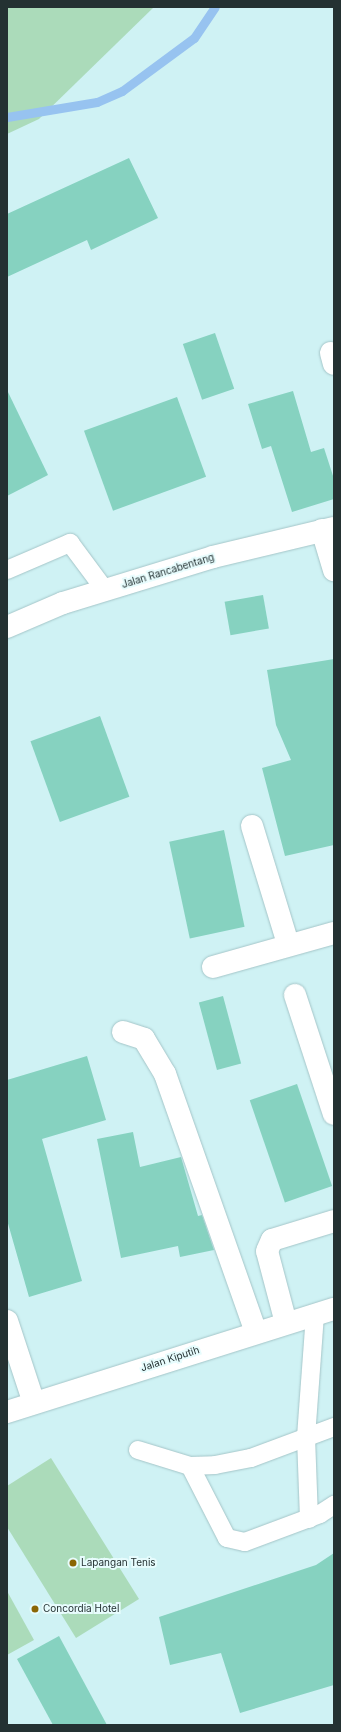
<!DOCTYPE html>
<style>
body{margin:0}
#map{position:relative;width:341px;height:1732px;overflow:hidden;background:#cff2f4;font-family:Inter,sans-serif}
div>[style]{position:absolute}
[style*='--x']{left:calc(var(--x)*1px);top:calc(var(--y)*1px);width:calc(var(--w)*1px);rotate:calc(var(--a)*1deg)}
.green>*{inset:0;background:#abdbba}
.stream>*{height:9px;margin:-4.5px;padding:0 4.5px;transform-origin:4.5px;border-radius:4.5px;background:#97c3f0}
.building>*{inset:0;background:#86d2c0;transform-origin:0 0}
.roads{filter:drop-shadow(0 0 1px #a4c5c8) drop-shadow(0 0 1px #a4c5c8)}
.lane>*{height:18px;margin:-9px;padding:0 9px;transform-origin:9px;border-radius:9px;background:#fff}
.street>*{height:22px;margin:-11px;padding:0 11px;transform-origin:11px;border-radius:11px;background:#fff}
.dots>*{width:11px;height:11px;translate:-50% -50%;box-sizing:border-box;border:2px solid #e7fcfd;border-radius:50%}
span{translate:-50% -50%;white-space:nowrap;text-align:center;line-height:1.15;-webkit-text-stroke:4px #e7fcfd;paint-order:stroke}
.street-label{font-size:10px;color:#243132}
.poi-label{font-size:10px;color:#243132}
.left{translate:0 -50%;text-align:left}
.frame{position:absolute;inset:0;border:8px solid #243132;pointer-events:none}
</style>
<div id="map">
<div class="green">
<div style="clip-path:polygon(7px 7px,154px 7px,39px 119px,7px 134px)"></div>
<div style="clip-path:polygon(51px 1458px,139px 1599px,76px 1638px,7px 1527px,7px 1486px)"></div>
<div style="clip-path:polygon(7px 1591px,34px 1640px,7px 1655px)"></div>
</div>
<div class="stream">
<div style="--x:7;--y:117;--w:91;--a:-9.5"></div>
<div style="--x:97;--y:102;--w:27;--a:-24"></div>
<div style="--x:122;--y:91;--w:89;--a:-36.4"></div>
<div style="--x:194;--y:38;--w:37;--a:-56"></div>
</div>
<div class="building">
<div style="clip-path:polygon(129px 158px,158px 218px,91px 250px,87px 240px,7px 277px,7px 214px)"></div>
<div style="left:215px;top:333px;width:59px;height:34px;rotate:71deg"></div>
<div style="clip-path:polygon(7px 390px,48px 475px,7px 496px)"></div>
<div style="clip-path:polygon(293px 391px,311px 452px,324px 448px,334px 479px,334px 499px,292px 512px,271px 446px,262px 449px,248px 404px)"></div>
<div style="left:177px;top:397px;width:85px;height:99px;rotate:70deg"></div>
<div style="left:263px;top:595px;width:34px;height:39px;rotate:80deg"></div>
<div style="clip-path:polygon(334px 659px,334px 845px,285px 856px,262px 768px,291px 760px,276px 725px,267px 670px)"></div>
<div style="left:100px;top:716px;width:86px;height:74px;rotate:70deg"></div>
<div style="left:224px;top:830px;width:99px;height:56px;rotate:78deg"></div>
<div style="left:223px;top:996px;width:70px;height:25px;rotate:75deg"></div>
<div style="clip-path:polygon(87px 1056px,106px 1120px,42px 1139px,82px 1281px,29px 1297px,7px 1220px,7px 1080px)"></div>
<div style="left:297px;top:1084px;width:108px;height:50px;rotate:71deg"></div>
<div style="clip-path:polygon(133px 1132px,140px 1167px,181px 1157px,198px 1216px,202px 1215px,214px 1250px,180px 1257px,178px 1246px,121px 1258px,97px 1139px)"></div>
<div style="clip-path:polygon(334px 1553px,334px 1685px,240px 1713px,221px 1653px,170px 1665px,159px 1617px,316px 1565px)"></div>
<div style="clip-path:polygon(59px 1636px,107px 1725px,53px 1725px,17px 1659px)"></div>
</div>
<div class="roads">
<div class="lane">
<div style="--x:7;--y:570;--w:69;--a:-23.2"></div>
<div style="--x:70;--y:543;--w:59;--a:53.3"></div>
<div style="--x:138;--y:1450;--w:54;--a:17.1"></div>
<div style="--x:190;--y:1466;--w:25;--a:-2"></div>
<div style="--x:215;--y:1465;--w:37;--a:-11"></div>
<div style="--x:251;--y:1458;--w:89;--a:-20.5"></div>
<div style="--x:190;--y:1466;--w:81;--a:62.8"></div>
<div style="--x:227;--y:1538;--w:18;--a:13"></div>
<div style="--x:245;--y:1542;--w:80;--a:-20.5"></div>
<div style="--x:320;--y:1514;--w:17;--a:-33"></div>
<div style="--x:309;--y:1519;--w:82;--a:-92.1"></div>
<div style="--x:306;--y:1437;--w:122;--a:-85.8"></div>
</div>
<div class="street">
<div style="--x:331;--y:353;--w:11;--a:75"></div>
<div style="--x:322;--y:530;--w:42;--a:73.3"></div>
<div style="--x:7;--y:627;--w:61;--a:-23.2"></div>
<div style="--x:63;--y:603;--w:157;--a:-17"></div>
<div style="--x:213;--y:557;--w:124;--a:-13.5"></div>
<div style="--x:252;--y:826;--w:123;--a:73"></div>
<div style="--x:213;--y:967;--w:126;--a:-15.7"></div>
<div style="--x:295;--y:995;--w:125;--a:71.9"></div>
<div style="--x:123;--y:1032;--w:22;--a:18"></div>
<div style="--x:144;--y:1039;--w:41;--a:59"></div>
<div style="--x:165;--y:1074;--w:274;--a:70.6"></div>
<div style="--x:7;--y:1321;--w:86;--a:71.8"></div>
<div style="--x:286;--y:1323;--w:74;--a:-104.8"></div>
<div style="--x:267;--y:1251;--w:12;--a:-66"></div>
<div style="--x:272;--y:1240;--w:65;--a:-17"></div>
<div style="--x:7;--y:1412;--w:343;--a:-17.5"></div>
</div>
</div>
<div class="dots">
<div style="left:73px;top:1563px;background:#8b6605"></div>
<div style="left:35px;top:1609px;background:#8b6605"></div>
</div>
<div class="street-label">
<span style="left:168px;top:571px;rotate:-17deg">Jalan Rancabentang</span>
<span style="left:170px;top:1359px;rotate:-18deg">Jalan Kiputih</span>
</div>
<div class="poi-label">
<span class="left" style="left:81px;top:1563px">Lapangan Tenis</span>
<span class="left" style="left:43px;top:1609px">Concordia Hotel</span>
</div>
<div class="frame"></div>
</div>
